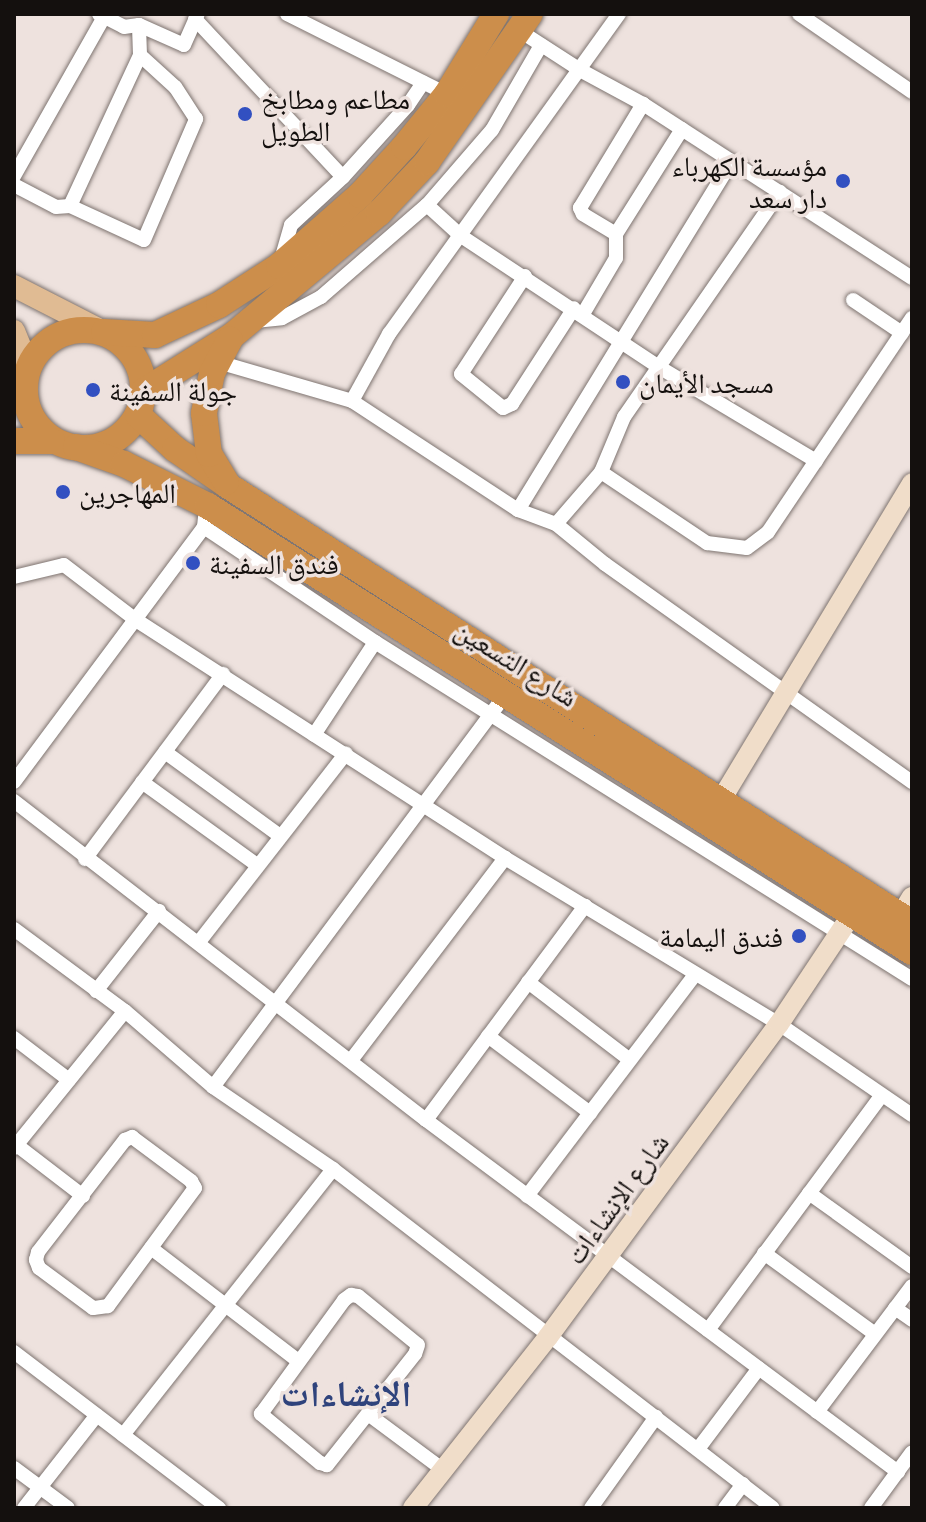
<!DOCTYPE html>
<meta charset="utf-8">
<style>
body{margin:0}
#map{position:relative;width:926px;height:1522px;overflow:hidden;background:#eee2de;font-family:Barlow,"Noto Naskh Arabic",sans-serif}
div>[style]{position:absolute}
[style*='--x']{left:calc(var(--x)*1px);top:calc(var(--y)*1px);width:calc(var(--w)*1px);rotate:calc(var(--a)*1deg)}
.roads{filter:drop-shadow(0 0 2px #7e7470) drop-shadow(0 0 2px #7e7470)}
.street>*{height:14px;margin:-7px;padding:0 7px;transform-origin:7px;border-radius:7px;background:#fff}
.secondary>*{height:20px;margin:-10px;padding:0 10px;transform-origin:10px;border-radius:10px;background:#f0ddc9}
.primary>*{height:22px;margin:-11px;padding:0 11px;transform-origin:11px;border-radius:11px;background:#e0bb93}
.highway>*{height:26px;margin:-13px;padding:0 13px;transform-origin:13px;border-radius:13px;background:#cc8e4b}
.highway>.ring{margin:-13px;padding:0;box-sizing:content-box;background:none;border:26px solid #cc8e4b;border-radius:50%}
.dots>*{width:22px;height:22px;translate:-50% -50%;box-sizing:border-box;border:4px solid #eee2de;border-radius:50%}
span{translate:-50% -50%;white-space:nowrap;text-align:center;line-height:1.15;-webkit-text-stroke:7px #eee2de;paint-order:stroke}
.poi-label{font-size:28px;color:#14100e}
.left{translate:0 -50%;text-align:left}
.right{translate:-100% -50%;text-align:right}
.street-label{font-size:28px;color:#14100e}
.district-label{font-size:36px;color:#2f437c;font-weight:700}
.frame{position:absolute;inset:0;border:16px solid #14100e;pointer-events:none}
</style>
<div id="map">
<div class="roads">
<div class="street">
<div style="--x:99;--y:14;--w:28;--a:27"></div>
<div style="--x:124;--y:27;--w:15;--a:-8"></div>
<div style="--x:139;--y:25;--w:49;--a:24"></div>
<div style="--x:184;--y:45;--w:34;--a:-66"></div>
<div style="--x:287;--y:14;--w:179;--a:26.6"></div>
<div style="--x:799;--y:14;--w:137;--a:34.6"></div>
<div style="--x:195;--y:19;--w:216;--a:46.9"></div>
<div style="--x:520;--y:31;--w:72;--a:33"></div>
<div style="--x:580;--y:70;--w:72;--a:28.4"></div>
<div style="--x:643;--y:104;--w:320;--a:32.9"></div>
<div style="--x:14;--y:176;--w:183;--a:-60.5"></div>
<div style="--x:14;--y:185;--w:47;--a:27.6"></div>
<div style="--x:56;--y:207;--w:14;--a:-4"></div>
<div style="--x:70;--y:206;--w:81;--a:24.7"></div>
<div style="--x:144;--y:240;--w:132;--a:-66.7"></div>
<div style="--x:196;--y:119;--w:38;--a:-123"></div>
<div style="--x:175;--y:87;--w:47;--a:-137.6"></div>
<div style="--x:427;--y:205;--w:46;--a:42.4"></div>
<div style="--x:461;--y:236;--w:237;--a:33.5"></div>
<div style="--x:659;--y:367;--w:183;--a:30.9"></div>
<div style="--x:70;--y:206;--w:166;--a:-65.1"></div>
<div style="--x:140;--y:55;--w:30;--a:-92"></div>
<div style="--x:616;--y:234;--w:39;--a:-149"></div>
<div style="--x:583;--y:214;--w:7;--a:-117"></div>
<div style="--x:580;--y:208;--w:122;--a:-58.8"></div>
<div style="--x:281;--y:260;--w:36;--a:-74"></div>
<div style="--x:291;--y:225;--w:71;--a:-42.7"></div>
<div style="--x:343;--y:177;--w:97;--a:-47.9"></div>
<div style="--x:408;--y:105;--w:27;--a:-56"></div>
<div style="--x:525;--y:276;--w:117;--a:123.1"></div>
<div style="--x:461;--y:374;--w:54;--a:39"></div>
<div style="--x:503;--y:408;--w:10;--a:-24"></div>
<div style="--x:512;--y:404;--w:114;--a:-57.1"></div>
<div style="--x:853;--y:300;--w:59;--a:34"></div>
<div style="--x:583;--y:314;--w:65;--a:-59.5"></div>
<div style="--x:616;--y:258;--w:24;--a:-90"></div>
<div style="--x:616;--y:234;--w:124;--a:-57.8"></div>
<div style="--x:255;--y:321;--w:27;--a:-6"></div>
<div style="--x:282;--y:318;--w:44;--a:-28.3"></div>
<div style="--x:321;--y:297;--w:140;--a:-41"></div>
<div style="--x:427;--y:205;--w:99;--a:-49.1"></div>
<div style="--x:492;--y:130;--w:98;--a:-60"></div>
<div style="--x:218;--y:362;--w:140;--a:16.2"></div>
<div style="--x:352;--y:401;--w:199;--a:33.3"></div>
<div style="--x:518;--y:510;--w:40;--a:20.2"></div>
<div style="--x:556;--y:524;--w:63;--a:39.2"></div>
<div style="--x:605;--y:564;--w:377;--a:35.4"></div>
<div style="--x:352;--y:401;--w:77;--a:-61.1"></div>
<div style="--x:389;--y:334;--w:394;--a:-54.3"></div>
<div style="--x:601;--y:472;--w:128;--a:33.8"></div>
<div style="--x:707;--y:543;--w:40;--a:7.1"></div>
<div style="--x:747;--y:548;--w:26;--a:-37"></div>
<div style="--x:768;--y:532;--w:258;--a:-56.1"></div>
<div style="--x:518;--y:510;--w:409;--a:-58.5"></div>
<div style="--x:556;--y:524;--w:69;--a:-49.1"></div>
<div style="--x:601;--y:472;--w:60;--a:-67.3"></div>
<div style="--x:624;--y:417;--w:274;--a:-55.3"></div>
<div style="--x:204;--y:527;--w:206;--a:33.9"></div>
<div style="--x:375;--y:642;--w:634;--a:32.11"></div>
<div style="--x:14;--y:577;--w:51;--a:-13.5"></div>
<div style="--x:64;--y:565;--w:91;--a:37.4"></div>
<div style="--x:136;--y:620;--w:439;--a:32.8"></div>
<div style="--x:505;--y:858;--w:320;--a:31.2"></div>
<div style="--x:779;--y:1024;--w:161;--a:34.4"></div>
<div style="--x:314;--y:735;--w:111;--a:-56.7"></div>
<div style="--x:165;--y:752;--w:141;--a:36.1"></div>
<div style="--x:14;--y:782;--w:318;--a:-53.3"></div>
<div style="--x:204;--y:527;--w:9;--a:-84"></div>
<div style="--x:142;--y:782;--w:142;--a:35.8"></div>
<div style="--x:14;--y:801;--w:521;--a:37.75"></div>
<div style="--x:426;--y:1120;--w:589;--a:36.71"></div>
<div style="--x:85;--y:859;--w:231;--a:-53.3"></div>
<div style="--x:14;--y:929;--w:138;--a:36.5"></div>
<div style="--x:125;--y:1011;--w:116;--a:40.8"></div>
<div style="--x:213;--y:1087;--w:145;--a:34.3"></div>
<div style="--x:333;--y:1169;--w:555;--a:37.61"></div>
<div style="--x:199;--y:942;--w:239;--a:-52.1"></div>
<div style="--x:528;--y:982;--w:128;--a:37.4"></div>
<div style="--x:96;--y:991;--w:102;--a:-51.8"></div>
<div style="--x:488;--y:1036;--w:128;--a:37"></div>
<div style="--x:14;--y:1038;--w:69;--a:37.4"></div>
<div style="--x:352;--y:1059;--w:253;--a:-52.7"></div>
<div style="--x:213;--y:1087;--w:492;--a:-53.3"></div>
<div style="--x:426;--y:1120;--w:267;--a:-53.4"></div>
<div style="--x:132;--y:1137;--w:74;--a:36.7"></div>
<div style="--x:191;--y:1181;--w:8;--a:60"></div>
<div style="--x:195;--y:1188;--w:147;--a:126.4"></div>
<div style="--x:108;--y:1306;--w:15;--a:172"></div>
<div style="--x:93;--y:1308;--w:67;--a:-143.5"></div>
<div style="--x:39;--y:1268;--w:9;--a:-111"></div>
<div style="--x:36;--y:1260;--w:8;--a:-76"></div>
<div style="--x:38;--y:1252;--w:142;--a:-52.2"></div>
<div style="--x:125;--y:1140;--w:8;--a:-23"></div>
<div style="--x:14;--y:1143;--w:87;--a:37.5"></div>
<div style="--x:14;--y:1148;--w:176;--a:-51"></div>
<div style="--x:809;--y:1193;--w:127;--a:35.7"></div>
<div style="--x:527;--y:1196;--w:278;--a:-52.8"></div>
<div style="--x:151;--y:1248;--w:185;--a:37.5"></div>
<div style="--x:764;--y:1253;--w:137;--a:36.1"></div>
<div style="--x:351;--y:1295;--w:7;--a:8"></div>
<div style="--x:358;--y:1296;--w:77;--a:39.2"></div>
<div style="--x:418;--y:1345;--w:9;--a:108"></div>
<div style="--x:415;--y:1354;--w:142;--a:128.4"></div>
<div style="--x:327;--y:1465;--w:7;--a:-164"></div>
<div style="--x:320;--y:1463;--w:77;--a:-140.3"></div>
<div style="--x:261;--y:1414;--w:141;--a:-53.9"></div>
<div style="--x:344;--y:1300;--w:9;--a:-36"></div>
<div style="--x:895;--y:1308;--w:21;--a:35"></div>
<div style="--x:708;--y:1330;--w:292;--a:-53.5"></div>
<div style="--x:14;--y:1352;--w:258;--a:37.3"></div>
<div style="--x:817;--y:1412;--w:158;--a:-53"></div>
<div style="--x:368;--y:1414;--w:92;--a:36.6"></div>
<div style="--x:123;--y:1435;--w:339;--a:-51.7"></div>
<div style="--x:698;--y:1449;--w:101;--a:-53"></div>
<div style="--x:14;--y:1468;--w:67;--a:36.5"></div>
<div style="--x:24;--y:1508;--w:118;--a:-51.9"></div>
<div style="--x:591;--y:1508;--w:112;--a:-54.5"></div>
<div style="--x:725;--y:1508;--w:30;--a:-53"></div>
<div style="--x:871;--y:1508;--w:69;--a:-53.8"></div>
</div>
<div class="secondary">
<div style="--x:721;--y:800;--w:370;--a:-58.9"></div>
<div style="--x:901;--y:915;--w:21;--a:-59"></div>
<div style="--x:413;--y:1508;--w:218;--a:-51.7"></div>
<div style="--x:548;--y:1337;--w:389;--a:-53.6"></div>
<div style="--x:779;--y:1024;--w:132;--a:-56.4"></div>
</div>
<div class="primary">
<div style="--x:14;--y:286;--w:101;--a:27.1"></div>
<div style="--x:14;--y:331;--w:38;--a:68"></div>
</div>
<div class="highway">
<div class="ring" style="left:25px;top:330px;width:92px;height:92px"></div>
<div style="--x:104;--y:332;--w:51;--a:3.4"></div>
<div style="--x:155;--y:335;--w:71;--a:-25.1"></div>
<div style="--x:219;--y:305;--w:72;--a:-33"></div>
<div style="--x:279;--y:266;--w:108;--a:-41.2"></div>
<div style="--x:360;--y:195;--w:65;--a:-47.5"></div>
<div style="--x:404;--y:147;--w:68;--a:-50.9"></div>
<div style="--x:447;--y:94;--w:94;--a:-58.5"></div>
<div style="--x:144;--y:391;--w:104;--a:-32"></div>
<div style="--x:232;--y:336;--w:192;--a:-39.9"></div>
<div style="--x:379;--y:213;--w:70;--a:-46.7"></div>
<div style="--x:427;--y:162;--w:180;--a:-55.2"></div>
<div style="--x:138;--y:415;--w:50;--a:42.6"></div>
<div style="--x:175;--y:449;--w:63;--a:34.7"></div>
<div style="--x:227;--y:485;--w:813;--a:32.6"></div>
<div style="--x:14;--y:441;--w:38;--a:0"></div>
<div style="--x:76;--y:447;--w:51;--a:19.5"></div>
<div style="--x:124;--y:464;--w:94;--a:26.6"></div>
<div style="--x:208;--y:506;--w:833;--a:32.36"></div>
<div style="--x:226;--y:482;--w:33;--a:-121"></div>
<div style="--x:209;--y:454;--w:41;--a:-97"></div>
<div style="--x:204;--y:413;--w:41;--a:-78.7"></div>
<div style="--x:212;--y:373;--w:38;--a:-62"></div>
</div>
</div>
<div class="dots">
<div style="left:245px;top:114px;background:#3250c1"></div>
<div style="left:843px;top:181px;background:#3250c1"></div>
<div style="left:623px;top:382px;background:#3250c1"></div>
<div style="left:93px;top:390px;background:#3250c1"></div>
<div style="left:63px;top:492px;background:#3250c1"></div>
<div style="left:193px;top:563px;background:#3250c1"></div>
<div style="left:799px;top:936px;background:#3250c1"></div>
</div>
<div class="poi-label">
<span class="left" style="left:261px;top:114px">مطاعم ومطابخ<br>الطويل</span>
<span class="right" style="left:827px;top:181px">مؤسسة الكهرباء<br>دار سعد</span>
<span class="left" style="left:639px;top:382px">مسجد الأيمان</span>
<span class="left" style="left:109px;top:390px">جولة السفينة</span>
<span class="left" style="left:79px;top:492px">المهاجرين</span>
<span class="left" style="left:209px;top:563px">فندق السفينة</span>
<span class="right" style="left:783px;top:936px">فندق اليمامة</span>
</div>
<div class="street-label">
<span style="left:517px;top:662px;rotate:32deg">شارع التسعين</span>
<span style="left:616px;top:1198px;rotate:-54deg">شارع الإنشاءات</span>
</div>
<div class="district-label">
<span style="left:346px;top:1392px">الإنشاءات</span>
</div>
<div class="frame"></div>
</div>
